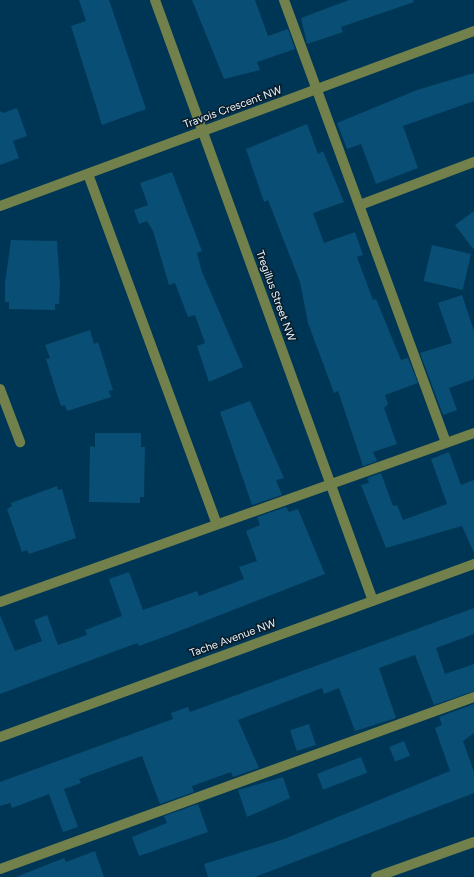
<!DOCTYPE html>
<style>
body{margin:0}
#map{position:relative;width:474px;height:877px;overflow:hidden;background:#003655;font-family:Figtree,sans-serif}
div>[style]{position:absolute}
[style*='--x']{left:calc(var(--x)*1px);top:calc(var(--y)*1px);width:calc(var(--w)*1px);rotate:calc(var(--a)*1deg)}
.building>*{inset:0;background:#094e74;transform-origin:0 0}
.minor>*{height:10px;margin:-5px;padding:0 5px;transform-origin:5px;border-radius:5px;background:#72804b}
span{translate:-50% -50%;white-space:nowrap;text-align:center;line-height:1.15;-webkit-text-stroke:3px #081c2a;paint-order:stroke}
.street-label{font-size:11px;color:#eaf4fc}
</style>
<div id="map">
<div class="building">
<div style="clip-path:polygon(79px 0,109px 0,146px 109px,102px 125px,71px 26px,86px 21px)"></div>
<div style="clip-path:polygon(192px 0,255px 0,268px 36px,288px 29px,295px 49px,257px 62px,260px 70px,224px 79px)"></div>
<div style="clip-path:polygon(349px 0,413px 0,414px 2px,341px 27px,343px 32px,307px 44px,301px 18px)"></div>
<div style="clip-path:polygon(474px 73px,474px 101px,403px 126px,418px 168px,376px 184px,361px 144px,347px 149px,337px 123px,417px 90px)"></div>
<div style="clip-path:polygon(17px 108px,27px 136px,13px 141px,19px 158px,0 165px,0 111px,3px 113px)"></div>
<div style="clip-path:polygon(307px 124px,318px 154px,323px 151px,344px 202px,313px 213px,324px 243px,355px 232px,363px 255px,357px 257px,373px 300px,376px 299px,401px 360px,408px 358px,418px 383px,385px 395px,388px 404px,384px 408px,397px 444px,373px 452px,377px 461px,363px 466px,338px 391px,334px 393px,308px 323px,300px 282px,268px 200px,264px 202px,246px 149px)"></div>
<div style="clip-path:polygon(172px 172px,202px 251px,197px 253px,202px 272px,243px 367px,209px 382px,197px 346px,205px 343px,195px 315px,188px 317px,175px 283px,169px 285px,153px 231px,147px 221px,139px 224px,134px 210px,148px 205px,140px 183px)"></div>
<div style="clip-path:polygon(474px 211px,474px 250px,455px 225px)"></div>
<div style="clip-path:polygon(11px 240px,57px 241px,60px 285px,59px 304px,55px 304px,55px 310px,9px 309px,9px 302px,5px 302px,5px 283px)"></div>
<div style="left:432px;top:245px;width:40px;height:37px;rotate:13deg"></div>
<div style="clip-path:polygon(462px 295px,474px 331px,474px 379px,449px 388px,457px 410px,443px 415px,420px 353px,452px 343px,438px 303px)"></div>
<div style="clip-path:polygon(90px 330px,94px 344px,98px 342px,113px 390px,109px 391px,111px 397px,67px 411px,65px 405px,61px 406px,55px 388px,46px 359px,50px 358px,45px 345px)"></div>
<div style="clip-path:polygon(250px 401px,284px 478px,276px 480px,282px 495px,252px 505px,220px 412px)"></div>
<div style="clip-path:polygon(95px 433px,141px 433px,141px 447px,145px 447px,144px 497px,140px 497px,140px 503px,89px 502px,90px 446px,95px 447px)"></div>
<div style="clip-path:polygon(449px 452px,461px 485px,474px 480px,474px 553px,462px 526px,386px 548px,361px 485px,369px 483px,367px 478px,381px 473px,393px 506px,397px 505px,403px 520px,447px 504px,431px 459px)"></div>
<div style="clip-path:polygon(57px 486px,58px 490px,62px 489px,76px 538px,29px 554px,27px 550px,22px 552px,7px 509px,12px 506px,11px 503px)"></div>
<div style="clip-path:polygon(286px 507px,289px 512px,298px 509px,325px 574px,169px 635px,139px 646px,137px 643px,0 694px,0 615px,15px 651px,42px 641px,34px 620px,47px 615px,58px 645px,87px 635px,85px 630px,122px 616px,109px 579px,129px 572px,143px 610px,197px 591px,199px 596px,244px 579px,239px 567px,257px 561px,246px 531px,260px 525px,257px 517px)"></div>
<div style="clip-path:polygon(474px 608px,474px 634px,436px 648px,445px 674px,474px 664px,474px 691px,434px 705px,415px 655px,379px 668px,396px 718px,355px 731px,339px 688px,324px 694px,322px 688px,238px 720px,259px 768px,233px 777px,231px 772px,192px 786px,194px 792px,160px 804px,142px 756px,79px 779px,81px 783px,64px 789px,78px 827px,63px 832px,49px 794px,12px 808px,10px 803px,0 806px,0 782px,173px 719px,171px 713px,188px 707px,190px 712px)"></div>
<div style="clip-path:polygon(474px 704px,474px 733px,463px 741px,474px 772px,474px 793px,255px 877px,208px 877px,204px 864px,284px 839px,450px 771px,435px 728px,442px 725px,439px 717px)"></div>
<div style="left:309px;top:724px;width:22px;height:20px;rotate:72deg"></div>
<div style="left:404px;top:741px;width:16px;height:16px;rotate:68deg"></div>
<div style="left:361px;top:757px;width:17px;height:47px;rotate:69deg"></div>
<div style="clip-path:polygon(283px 777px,290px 798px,247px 817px,238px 790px)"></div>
<div style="clip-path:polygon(198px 804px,208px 832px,139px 856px,132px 837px,167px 823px,164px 816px)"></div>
<div style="clip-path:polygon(95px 851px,104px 877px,16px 877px,64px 858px,66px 862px)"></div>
</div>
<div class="minor">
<div style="--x:155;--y:0;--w:639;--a:70.06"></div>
<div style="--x:284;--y:0;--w:471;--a:69.9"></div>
<div style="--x:88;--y:174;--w:373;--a:69.8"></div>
<div style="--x:360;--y:205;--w:122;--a:-20.7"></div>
<div style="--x:0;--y:206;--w:505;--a:-20.26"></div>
<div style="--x:0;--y:389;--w:57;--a:69.3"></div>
<div style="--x:0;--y:602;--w:503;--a:-19.62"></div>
<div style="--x:0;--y:737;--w:505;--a:-20.05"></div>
<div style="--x:0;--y:869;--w:504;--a:-19.94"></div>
<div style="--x:376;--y:877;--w:104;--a:-19.7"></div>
</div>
<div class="street-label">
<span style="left:233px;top:108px;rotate:-20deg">Travois Crescent NW</span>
<span style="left:275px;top:296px;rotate:70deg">Tregillus Street NW</span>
<span style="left:233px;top:639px;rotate:-20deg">Tache Avenue NW</span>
</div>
</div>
